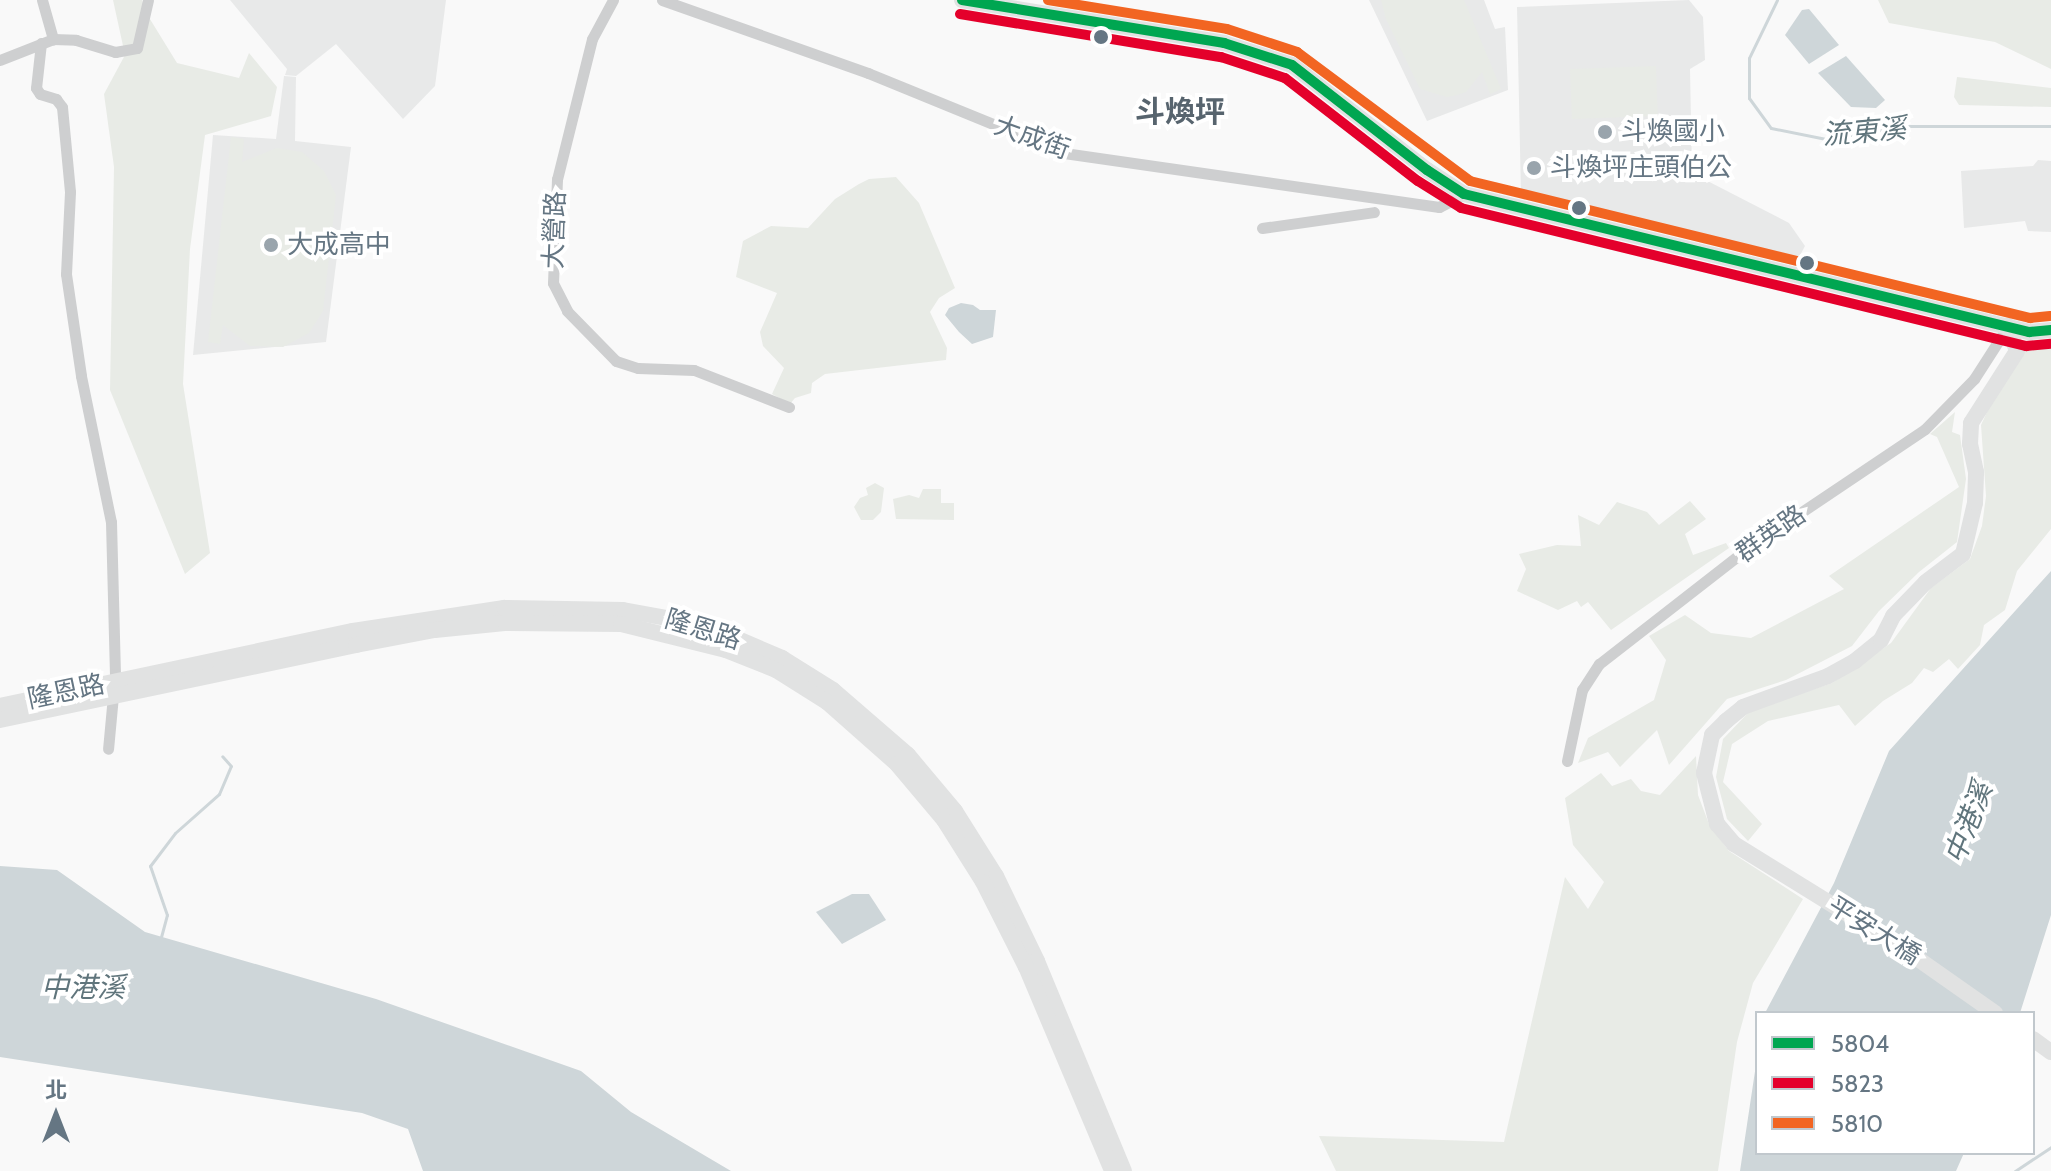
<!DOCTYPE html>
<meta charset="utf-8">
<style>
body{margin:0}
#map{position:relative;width:2051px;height:1171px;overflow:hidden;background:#f9f9f9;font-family:Cabin,"Noto Sans TC",sans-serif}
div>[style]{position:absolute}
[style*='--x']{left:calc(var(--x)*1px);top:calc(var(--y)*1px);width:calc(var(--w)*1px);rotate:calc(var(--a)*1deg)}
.built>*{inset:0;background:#e8e9e9}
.green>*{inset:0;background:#e8ebe6;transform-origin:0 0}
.water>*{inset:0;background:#ced6d9}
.stream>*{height:3px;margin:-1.5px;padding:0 1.5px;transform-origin:1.5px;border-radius:1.5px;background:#ced6d9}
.street>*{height:11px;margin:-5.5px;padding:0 5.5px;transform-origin:5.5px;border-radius:5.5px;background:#cecfd0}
.secondary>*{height:16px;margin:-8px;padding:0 8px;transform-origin:8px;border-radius:8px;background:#e1e2e2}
.bus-1>*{height:10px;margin:-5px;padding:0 5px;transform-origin:5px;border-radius:5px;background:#00a651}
.bus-2>*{height:10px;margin:-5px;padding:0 5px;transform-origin:5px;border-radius:5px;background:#e4002b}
.bus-3>*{height:10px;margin:-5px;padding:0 5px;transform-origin:5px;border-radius:5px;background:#f26522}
.dots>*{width:22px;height:22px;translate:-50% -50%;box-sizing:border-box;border:4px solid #fff;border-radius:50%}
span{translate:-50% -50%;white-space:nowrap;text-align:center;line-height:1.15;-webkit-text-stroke:8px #fff;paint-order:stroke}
.poi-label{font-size:26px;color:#657683}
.left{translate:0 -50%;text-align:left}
.street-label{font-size:26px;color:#657683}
.water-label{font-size:28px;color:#60757c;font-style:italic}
.quarter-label{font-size:30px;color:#57646e;font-weight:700}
.legend{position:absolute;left:1755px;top:1011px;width:280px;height:144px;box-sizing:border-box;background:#fff;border:2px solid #c1c8cd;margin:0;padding:10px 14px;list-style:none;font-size:24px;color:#657683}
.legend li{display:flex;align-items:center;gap:16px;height:40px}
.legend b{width:40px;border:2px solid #c1c8cd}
.north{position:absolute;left:16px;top:1075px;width:80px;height:80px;-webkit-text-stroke:6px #fff;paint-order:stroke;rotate:0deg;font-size:22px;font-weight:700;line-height:32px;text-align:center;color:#657683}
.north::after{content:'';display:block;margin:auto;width:28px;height:36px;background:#657683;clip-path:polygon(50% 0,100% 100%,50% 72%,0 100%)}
</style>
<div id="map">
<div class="built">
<div style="clip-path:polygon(230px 0,446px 0,435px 86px,403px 119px,336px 44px,296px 76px,285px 75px,287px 69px)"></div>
<div style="clip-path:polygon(1369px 0,1484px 0,1495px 29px,1505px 27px,1508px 90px,1427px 121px)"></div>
<div style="clip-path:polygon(1689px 0,1703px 17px,1705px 60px,1690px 69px,1692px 173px,1789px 223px,1805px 246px,1797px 261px,1521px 196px,1517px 7px)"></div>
<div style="clip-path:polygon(284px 76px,296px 77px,295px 141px,351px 147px,326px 342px,193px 355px,213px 135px,276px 139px)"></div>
<div style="clip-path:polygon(2038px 160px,2051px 161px,2051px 232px,2028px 231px,2025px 221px,1964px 228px,1961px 171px,2033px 166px)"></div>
</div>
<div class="green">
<div style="clip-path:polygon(113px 0,142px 0,145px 11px,177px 63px,239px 78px,249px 53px,277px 87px,271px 116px,205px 135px,190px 249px,183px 384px,210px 553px,185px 574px,110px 390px,114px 167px,104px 94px,125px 55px)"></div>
<div style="clip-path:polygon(1381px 0,1464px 0,1501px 89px,1490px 94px,1482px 72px,1466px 92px,1457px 95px,1447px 97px,1420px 89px,1386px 19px)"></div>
<div style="clip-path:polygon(1878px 0,2051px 0,2051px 69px,1995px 42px,1889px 23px)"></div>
<div style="left:1656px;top:66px;width:50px;height:86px;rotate:88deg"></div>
<div style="clip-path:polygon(1957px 77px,2051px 88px,2051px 107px,1959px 105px,1954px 97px)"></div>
<div style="clip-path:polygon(231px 137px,244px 139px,242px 162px,277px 148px,302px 152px,324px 171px,336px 195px,323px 311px,309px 333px,283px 347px,250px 346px,223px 325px,220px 344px,208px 342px)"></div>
<div style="clip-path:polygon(896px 177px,919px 203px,955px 288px,939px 298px,930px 312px,947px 348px,946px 360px,825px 374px,812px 383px,811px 393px,795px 398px,790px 404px,772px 394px,784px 368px,763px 346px,760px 332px,777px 293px,736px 277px,743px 241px,771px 226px,808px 228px,835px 199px,859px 184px,869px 179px)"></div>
<div style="clip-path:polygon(2026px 347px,2051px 347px,2051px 529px,2017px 571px,2005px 610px,1984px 625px,1980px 645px,1958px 669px,1949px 659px,1933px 672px,1924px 668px,1912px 683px,1883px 701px,1855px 726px,1839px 705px,1768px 721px,1732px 744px,1723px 782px,1762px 824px,1748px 841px,1727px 819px,1716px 777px,1723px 739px,1749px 712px,1832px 683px,1891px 643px,1931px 588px,1970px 559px,1982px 526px,1986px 496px,1981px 425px,1994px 397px)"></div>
<div style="clip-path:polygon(1955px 412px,1952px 432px,1960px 435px,1966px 479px,1957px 542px,1919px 572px,1879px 611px,1852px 646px,1786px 680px,1727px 699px,1669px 765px,1657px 730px,1620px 767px,1608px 752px,1578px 763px,1588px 738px,1654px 700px,1666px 660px,1649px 636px,1685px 615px,1711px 633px,1751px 638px,1844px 589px,1829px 576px,1959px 487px,1937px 437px,1930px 434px)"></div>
<div style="clip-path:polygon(875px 483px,884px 488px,881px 512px,873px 520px,861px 520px,854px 507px,860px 498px,868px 495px,866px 488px)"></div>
<div style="clip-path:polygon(923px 489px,941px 489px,941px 503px,954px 503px,954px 520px,896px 519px,893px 499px,909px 495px,919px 498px)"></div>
<div style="clip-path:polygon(1690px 501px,1706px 519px,1685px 534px,1693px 555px,1726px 543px,1729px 548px,1611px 630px,1588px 602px,1581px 607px,1577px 601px,1558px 610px,1517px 591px,1526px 569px,1519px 554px,1557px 545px,1581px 546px,1578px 515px,1599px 525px,1617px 502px,1647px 512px,1659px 525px)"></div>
<div style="clip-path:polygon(1696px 756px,1698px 795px,1709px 824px,1729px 851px,1803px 899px,1753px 983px,1737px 1042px,1718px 1171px,1336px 1171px,1319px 1136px,1504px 1142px,1565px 877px,1588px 909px,1604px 882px,1573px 845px,1565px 798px,1601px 773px,1612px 786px,1631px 779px,1641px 791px,1660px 795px)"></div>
</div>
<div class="water">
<div style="clip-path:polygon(1809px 9px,1839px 45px,1809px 64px,1785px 35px,1802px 10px)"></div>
<div style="clip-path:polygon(1846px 56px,1885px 100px,1876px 108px,1851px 107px,1818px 73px)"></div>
<div style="clip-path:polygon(961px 303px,973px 305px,980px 310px,996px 310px,993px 337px,972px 344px,959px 332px,945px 315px,949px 308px)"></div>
<div style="clip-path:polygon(2051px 571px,2051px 915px,2020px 1013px,1765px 1013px,1834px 883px,1889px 751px)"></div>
<div style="clip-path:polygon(0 866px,57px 870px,145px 932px,376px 999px,581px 1071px,631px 1112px,731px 1171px,423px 1171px,408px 1129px,362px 1113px,0 1057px)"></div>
<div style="clip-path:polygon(852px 894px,869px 894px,886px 920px,842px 944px,816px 912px)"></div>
<div style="clip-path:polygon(1757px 1058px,1757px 1153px,1964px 1153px,1956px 1171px,1740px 1171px)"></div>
</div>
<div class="stream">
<div style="--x:1777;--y:0;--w:64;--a:115.8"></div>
<div style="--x:1749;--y:58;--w:40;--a:90"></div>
<div style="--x:1749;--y:98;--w:37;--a:54"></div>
<div style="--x:1771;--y:128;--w:56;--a:11.3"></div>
<div style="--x:1826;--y:139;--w:81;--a:-9.2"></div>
<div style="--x:1906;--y:126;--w:145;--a:0"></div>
<div style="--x:161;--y:937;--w:23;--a:-75"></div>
<div style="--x:167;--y:915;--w:52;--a:-109.1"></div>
<div style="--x:150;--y:866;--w:41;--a:-52.9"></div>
<div style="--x:175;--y:833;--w:59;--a:-41.6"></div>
<div style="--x:219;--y:794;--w:30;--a:-67"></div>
<div style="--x:231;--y:766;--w:13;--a:-132"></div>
<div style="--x:2015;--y:1171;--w:43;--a:-33.7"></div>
</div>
<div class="street">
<div style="--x:42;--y:0;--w:41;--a:74.2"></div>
<div style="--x:613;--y:0;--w:44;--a:118.3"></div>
<div style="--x:592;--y:39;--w:144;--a:104"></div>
<div style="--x:557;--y:179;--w:104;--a:92.2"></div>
<div style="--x:553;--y:283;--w:31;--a:63"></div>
<div style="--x:567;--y:311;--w:70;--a:45.6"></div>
<div style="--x:616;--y:361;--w:23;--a:18"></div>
<div style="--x:638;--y:368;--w:56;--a:2"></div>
<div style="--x:694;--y:370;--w:102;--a:21.3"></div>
<div style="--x:662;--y:0;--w:219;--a:19.5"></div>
<div style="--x:868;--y:73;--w:212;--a:22.2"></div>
<div style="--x:1064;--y:153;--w:379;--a:8.2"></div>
<div style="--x:1439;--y:207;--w:28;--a:-27"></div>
<div style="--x:41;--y:43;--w:45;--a:96.3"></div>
<div style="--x:36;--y:88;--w:7;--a:56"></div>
<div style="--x:40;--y:94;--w:17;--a:17"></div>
<div style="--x:56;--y:99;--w:10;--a:53"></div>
<div style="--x:62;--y:107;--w:85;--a:84.6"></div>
<div style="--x:70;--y:192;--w:82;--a:92.8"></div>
<div style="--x:66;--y:274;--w:103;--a:81.6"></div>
<div style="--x:81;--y:376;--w:149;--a:78.4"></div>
<div style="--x:111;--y:522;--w:152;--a:88.5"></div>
<div style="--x:115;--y:674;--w:75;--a:95.3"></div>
<div style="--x:0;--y:60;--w:57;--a:-21.6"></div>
<div style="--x:53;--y:39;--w:23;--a:2"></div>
<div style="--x:76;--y:40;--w:41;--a:17.1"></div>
<div style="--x:115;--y:52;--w:22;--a:-10"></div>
<div style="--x:137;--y:48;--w:49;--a:-77.1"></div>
<div style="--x:1262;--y:228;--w:113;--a:-8.1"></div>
<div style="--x:1567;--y:761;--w:73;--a:-78.1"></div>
<div style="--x:1582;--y:690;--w:31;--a:-57"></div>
<div style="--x:1599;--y:664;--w:189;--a:-37.9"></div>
<div style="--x:1748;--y:548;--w:213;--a:-33.9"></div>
<div style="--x:1925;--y:429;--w:70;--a:-45.6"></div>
<div style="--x:1974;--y:379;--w:63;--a:-57.3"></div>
</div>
<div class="secondary">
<div style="--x:962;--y:0;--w:266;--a:9.3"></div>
<div style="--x:1224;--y:43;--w:71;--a:17.9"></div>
<div style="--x:1292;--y:65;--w:171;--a:37.9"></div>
<div style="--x:1427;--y:170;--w:44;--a:33"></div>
<div style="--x:1464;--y:194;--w:582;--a:13.73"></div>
<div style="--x:2029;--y:332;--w:22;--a:-5"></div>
<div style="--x:0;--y:706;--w:361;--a:-12"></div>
<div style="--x:353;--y:631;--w:153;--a:-8.7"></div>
<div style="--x:504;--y:608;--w:119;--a:1"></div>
<div style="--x:623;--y:610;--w:56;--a:10.3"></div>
<div style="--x:678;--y:620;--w:55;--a:16.8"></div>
<div style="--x:731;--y:636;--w:56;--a:23.3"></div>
<div style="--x:782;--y:658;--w:60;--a:32.1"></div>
<div style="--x:833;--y:690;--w:99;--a:40.9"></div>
<div style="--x:908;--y:755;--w:73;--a:50"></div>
<div style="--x:955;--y:811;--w:77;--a:57.8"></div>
<div style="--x:996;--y:876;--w:94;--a:64.2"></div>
<div style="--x:1037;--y:961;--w:227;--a:67.5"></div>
<div style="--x:0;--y:720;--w:364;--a:-11.9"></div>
<div style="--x:356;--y:645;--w:80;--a:-10.8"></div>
<div style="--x:435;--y:630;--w:70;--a:-5.7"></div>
<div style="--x:505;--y:623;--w:116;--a:0.5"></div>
<div style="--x:621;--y:624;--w:108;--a:13.9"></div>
<div style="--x:726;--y:650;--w:54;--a:21.8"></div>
<div style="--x:776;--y:670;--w:60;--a:32.1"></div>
<div style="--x:827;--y:702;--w:94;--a:41.5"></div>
<div style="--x:897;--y:764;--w:73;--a:50"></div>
<div style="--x:944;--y:820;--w:73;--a:57.8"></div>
<div style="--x:983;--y:882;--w:95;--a:63.2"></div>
<div style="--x:1026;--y:967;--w:221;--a:67.1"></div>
<div style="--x:1995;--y:1013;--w:111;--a:-144.9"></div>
<div style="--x:1904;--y:949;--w:200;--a:-148.3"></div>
<div style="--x:1734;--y:844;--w:26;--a:-130"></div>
<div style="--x:1717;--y:824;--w:53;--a:-104.3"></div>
<div style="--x:1704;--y:773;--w:39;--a:-78"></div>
<div style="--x:1712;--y:735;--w:20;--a:-45"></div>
<div style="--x:1726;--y:721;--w:22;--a:-39"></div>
<div style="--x:1743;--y:707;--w:90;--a:-20"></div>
<div style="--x:1828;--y:676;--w:31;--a:-29"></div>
<div style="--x:1855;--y:661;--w:33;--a:-39"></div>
<div style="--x:1881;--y:640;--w:27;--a:-63"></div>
<div style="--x:1893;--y:616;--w:47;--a:-45.9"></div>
<div style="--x:1926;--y:582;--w:46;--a:-37.1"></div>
<div style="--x:1963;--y:554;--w:52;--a:-76.8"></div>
<div style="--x:1975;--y:503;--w:31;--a:-88"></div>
<div style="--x:1976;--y:472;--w:29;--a:-102"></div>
<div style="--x:1970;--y:444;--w:21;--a:-87"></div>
<div style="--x:1971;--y:423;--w:85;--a:-57.4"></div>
<div style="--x:2017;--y:351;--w:27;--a:-110"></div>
<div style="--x:2033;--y:1039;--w:22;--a:36"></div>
</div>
<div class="bus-1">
<div style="--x:962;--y:0;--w:266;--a:9.3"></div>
<div style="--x:1224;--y:43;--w:71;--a:17.9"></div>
<div style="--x:1292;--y:65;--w:171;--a:37.9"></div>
<div style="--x:1427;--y:170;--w:44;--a:33"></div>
<div style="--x:1464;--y:194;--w:582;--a:13.73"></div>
<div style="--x:2029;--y:332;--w:22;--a:-5"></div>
</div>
<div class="bus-2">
<div style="--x:960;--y:14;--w:265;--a:9.4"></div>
<div style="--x:1221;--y:57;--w:67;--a:18.2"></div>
<div style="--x:1285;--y:78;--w:168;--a:37.8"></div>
<div style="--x:1418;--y:181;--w:51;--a:32.1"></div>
<div style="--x:1461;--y:208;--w:582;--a:13.73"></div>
<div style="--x:2026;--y:346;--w:25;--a:-5"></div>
</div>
<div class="bus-3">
<div style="--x:1048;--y:0;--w:181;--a:9.2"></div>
<div style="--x:1227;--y:29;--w:74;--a:18.2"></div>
<div style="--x:1297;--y:52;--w:216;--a:36.7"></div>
<div style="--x:1470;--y:181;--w:577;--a:13.75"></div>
<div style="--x:2030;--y:318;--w:20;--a:-6"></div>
</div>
<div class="dots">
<div style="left:1101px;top:37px;background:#657683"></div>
<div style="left:1605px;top:132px;background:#99a4ac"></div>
<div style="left:1534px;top:168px;background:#99a4ac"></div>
<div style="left:1579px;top:208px;background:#657683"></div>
<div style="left:271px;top:245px;background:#99a4ac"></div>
<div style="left:1807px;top:263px;background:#657683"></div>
</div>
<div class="poi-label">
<span class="left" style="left:1621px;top:132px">斗煥國小</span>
<span class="left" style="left:1550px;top:168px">斗煥坪庄頭伯公</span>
<span class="left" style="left:287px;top:245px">大成高中</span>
</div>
<div class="street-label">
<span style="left:1032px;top:138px;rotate:20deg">大成街</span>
<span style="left:555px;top:230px;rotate:-88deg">大營路</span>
<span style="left:1771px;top:534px;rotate:-35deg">群英路</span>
<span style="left:703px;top:630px;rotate:17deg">隆恩路</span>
<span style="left:66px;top:692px;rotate:-12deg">隆恩路</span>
<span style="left:1874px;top:931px;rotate:32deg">平安大橋</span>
</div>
<div class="water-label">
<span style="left:1864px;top:131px;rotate:-5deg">流東溪</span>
<span style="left:1968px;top:823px;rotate:-69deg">中港溪</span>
<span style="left:83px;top:987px">中港溪</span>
</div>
<div class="quarter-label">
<span style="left:1180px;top:112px">斗煥坪</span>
</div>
<ul class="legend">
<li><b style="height:10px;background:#00a651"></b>5804</li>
<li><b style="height:10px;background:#e4002b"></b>5823</li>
<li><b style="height:10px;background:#f26522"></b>5810</li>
</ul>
<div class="north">北</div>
</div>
